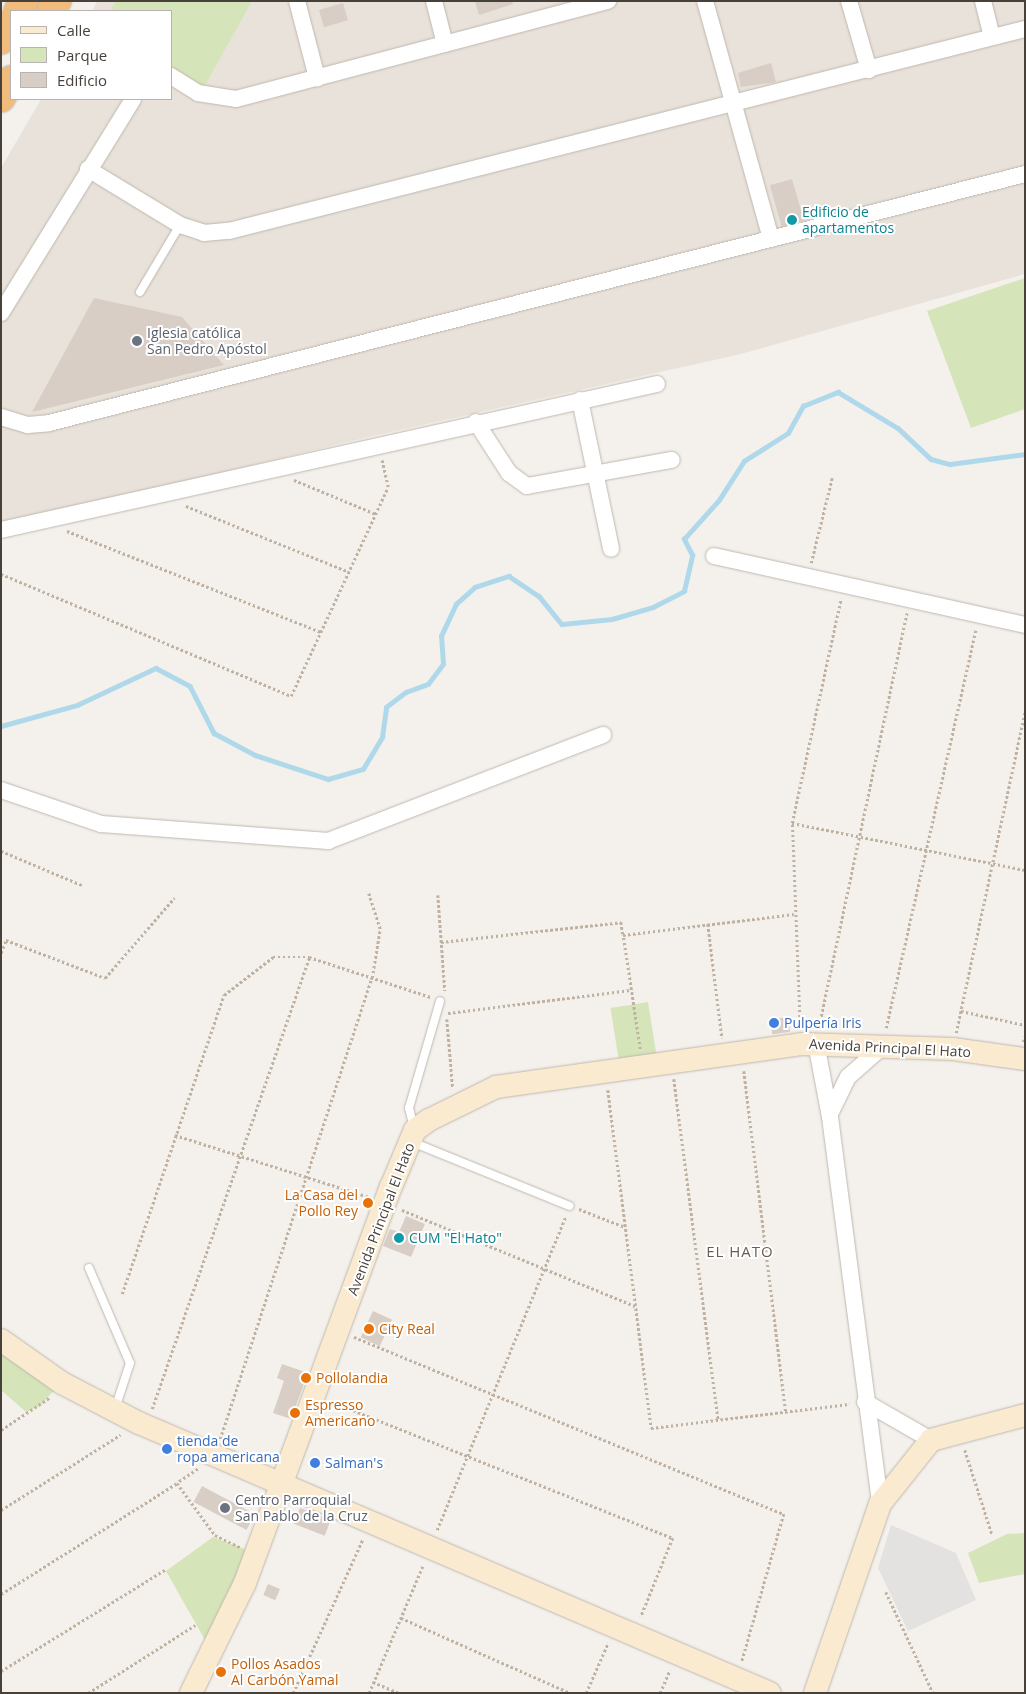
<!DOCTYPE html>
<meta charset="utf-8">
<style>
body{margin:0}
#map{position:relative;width:1026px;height:1694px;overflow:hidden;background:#f4f1ec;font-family:"Open Sans",sans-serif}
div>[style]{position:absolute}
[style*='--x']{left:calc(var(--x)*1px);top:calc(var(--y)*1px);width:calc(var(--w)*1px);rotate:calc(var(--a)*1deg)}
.residential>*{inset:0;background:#e8e2da}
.green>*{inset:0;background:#d6e4b9;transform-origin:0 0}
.parking>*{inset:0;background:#e4e2e0}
.stream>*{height:4.5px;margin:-2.25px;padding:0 2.25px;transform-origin:2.25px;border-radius:2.25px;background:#afd9ea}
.building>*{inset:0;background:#d8cec5;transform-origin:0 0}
.path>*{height:2.5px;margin-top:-1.25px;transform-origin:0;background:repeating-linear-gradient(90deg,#c0b2a2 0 2.5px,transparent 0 5px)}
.roads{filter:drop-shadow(0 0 1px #bfb7af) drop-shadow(0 0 1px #bfb7af)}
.lane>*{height:8px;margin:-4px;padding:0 4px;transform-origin:4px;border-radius:4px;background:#fff}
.street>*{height:16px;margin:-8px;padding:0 8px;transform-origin:8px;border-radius:8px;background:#fff}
.secondary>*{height:22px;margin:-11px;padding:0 11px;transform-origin:11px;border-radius:11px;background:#faebd0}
.highway>*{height:28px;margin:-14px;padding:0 14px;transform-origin:14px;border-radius:14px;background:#f1bc7b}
.dots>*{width:14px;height:14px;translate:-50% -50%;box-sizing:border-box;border:2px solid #fff;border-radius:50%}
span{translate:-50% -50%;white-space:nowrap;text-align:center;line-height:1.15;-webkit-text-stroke:4px #fff;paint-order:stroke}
.culture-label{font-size:14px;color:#0d838f}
.left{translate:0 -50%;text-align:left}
.worship-label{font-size:14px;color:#5b616d}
.shop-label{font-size:14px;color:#366cbe}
.street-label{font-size:14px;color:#48413a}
.food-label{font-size:14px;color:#c56008}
.right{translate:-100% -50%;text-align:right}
.neighbourhood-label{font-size:15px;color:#6a5e52;letter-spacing:1px}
.frame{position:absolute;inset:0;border:2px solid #48413a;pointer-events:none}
.legend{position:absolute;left:10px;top:10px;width:162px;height:90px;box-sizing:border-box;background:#fff;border:1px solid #b6b3b0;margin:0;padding:6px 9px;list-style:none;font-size:15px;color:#48413a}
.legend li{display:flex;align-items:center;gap:10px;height:25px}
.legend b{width:25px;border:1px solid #b6b3b0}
</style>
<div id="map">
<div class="residential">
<div style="clip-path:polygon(97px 1px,1025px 1px,1025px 274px,741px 354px,364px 438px,1px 526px,1px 168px,41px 99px,171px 99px,171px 11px,92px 11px)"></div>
</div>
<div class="green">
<div style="clip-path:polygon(116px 1px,252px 1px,203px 89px,171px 70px,171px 11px,110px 11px)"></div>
<div style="clip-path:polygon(1025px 278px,1025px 409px,971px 428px,927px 311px)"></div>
<div style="left:648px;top:1002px;width:54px;height:38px;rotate:81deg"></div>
<div style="clip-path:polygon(1px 1343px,61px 1383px,40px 1406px,26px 1412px,1px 1390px)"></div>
<div style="clip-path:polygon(1025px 1533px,1025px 1574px,979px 1583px,968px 1553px,1007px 1534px)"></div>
<div style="clip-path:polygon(213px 1537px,255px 1553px,209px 1647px,166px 1571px)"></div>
</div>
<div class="parking">
<div style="clip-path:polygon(891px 1525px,956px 1553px,976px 1600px,908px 1631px,878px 1568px)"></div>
</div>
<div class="stream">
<div style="--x:1;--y:726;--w:79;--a:-15.4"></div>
<div style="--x:77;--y:705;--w:87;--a:-25.1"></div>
<div style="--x:156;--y:668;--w:38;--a:28"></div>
<div style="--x:190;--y:686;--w:53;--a:62.9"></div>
<div style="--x:214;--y:733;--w:47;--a:28.2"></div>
<div style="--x:255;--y:755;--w:77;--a:18.2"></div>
<div style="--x:328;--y:779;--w:36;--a:-16"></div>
<div style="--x:363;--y:769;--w:37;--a:-59"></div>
<div style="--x:382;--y:737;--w:30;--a:-82"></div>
<div style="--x:386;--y:707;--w:25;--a:-37"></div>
<div style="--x:406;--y:692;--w:23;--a:-20"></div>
<div style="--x:428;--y:684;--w:25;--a:-53"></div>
<div style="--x:443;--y:664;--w:28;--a:-94"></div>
<div style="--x:441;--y:636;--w:35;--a:-65"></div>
<div style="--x:456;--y:604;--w:25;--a:-42"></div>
<div style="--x:475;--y:587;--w:36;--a:-18"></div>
<div style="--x:509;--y:576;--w:36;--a:34"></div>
<div style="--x:539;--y:596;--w:36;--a:51"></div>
<div style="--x:562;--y:624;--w:50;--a:-5.7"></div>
<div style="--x:612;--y:619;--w:43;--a:-16.3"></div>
<div style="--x:653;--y:607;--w:35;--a:-27"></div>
<div style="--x:684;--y:591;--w:37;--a:-77"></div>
<div style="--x:692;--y:555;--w:18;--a:-117"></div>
<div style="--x:684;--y:539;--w:52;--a:-48.1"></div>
<div style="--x:719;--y:500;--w:46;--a:-57.3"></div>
<div style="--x:744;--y:461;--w:52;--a:-32.5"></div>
<div style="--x:788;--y:433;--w:31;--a:-61"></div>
<div style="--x:803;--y:406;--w:38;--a:-22"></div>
<div style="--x:838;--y:392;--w:70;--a:31"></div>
<div style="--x:898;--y:428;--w:45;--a:43.2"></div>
<div style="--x:931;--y:459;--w:20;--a:15"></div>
<div style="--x:950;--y:464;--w:76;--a:-7.6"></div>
</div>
<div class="building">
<div style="clip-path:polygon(475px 1px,512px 1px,513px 4px,479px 15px)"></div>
<div style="left:343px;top:3px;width:18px;height:25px;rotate:74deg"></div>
<div style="clip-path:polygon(771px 63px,776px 82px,741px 87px,738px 73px)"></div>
<div style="left:792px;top:179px;width:43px;height:23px;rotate:74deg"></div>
<div style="clip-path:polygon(94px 298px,182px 317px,224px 365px,32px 412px)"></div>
<div style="left:788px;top:1017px;width:15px;height:18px;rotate:82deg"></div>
<div style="clip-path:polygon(406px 1216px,425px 1224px,411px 1257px,383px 1246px,390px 1229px,399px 1232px)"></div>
<div style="left:373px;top:1311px;width:21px;height:29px;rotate:25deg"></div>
<div style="clip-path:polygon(282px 1364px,308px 1373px,291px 1419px,273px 1413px,284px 1381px,277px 1378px)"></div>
<div style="left:202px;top:1486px;width:60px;height:18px;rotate:28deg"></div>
<div style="left:300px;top:1508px;width:33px;height:17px;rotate:21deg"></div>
<div style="left:268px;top:1584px;width:13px;height:12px;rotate:23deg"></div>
</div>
<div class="path">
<div style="--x:294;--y:480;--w:89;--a:22.5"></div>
<div style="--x:186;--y:506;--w:176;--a:22"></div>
<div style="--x:67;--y:531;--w:273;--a:21.7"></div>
<div style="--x:811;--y:563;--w:88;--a:-76.1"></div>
<div style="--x:1;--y:574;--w:315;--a:22.8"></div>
<div style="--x:291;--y:696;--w:230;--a:-65.1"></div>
<div style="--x:388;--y:487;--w:28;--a:-103"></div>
<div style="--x:792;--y:823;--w:238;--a:11.4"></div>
<div style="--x:1;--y:851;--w:88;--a:22.8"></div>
<div style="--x:438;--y:895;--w:96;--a:85.8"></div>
<div style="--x:708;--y:924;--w:115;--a:83"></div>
<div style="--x:441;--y:942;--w:181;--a:-6.3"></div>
<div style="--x:621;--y:922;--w:12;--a:81"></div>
<div style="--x:1;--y:953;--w:14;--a:-69"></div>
<div style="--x:6;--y:940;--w:106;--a:21"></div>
<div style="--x:105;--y:978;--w:106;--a:-49.2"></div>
<div style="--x:961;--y:1011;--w:66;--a:12.3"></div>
<div style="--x:448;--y:1013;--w:184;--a:-7.2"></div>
<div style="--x:447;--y:1019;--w:70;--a:85.1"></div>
<div style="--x:819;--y:1026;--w:422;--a:-78"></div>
<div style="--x:800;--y:1027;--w:204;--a:-92.2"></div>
<div style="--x:792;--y:823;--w:230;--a:-77.7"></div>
<div style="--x:886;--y:1028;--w:409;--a:-77.3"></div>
<div style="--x:956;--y:1033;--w:328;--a:-77.9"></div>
<div style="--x:1023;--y:1042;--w:6;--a:-72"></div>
<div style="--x:640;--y:1049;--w:115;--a:-98.5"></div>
<div style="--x:623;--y:935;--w:172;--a:-7"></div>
<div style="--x:744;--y:1071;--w:344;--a:83"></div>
<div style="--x:674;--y:1079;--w:344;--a:82.6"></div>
<div style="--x:608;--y:1090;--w:341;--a:82.7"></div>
<div style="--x:651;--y:1428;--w:200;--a:-6.9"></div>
<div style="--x:175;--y:1135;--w:204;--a:17.7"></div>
<div style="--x:579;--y:1209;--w:49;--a:21.4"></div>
<div style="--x:402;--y:1210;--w:252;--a:22.4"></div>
<div style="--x:122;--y:1294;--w:316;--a:-71.2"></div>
<div style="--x:224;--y:995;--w:62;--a:-37.8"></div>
<div style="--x:273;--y:957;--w:36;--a:0"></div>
<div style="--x:354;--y:1337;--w:465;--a:22.4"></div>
<div style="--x:784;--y:1514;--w:153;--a:105.9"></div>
<div style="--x:330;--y:1401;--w:369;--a:21.8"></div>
<div style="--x:673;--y:1538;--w:85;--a:112.1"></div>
<div style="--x:152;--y:1409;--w:478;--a:-70.8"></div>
<div style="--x:309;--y:957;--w:128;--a:18.2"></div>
<div style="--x:1;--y:1430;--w:58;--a:-33.7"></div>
<div style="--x:220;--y:1439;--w:485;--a:-71.8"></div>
<div style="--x:372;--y:978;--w:50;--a:-80.7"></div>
<div style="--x:380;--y:929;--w:40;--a:-108"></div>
<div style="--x:965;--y:1450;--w:88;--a:72.2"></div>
<div style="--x:198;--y:1469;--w:25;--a:146"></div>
<div style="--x:177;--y:1483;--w:64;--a:53.8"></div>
<div style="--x:215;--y:1535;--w:28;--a:26"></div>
<div style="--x:1;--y:1510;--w:141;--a:-32.2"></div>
<div style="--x:437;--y:1530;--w:339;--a:-67.7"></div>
<div style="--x:886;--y:1592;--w:111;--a:65"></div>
<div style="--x:1;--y:1594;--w:208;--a:-32.2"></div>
<div style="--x:401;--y:1618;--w:185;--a:23.9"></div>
<div style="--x:1;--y:1671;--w:194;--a:-31.7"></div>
<div style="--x:373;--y:1682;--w:28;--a:23"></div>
<div style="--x:88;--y:1693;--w:127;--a:-32.4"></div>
<div style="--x:293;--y:1693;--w:169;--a:-65.6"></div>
<div style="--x:369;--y:1693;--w:139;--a:-67.1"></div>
<div style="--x:586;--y:1693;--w:55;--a:-66.3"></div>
<div style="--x:660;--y:1693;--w:25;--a:-67"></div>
</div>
<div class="roads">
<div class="lane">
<div style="--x:140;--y:292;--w:78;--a:-59.2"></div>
<div style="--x:414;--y:1128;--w:21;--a:-104"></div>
<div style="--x:409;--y:1108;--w:111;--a:-73.8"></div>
<div style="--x:412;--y:1142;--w:170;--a:22.1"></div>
<div style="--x:89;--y:1268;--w:103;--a:66.7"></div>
<div style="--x:130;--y:1363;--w:48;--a:108.1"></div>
</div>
<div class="street">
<div style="--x:297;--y:1;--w:80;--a:75.4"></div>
<div style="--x:434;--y:1;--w:44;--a:75.7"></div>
<div style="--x:705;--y:1;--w:247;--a:74.5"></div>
<div style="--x:849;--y:1;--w:72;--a:73.8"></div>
<div style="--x:983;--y:1;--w:37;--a:76"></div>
<div style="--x:171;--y:76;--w:32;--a:32"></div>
<div style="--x:198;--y:93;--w:38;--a:9"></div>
<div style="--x:236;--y:99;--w:385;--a:-14.8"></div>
<div style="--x:88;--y:169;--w:108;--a:31.3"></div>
<div style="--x:180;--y:225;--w:25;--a:18"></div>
<div style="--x:204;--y:233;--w:25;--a:-5"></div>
<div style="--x:229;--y:231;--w:821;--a:-14.24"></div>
<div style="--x:1;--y:313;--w:251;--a:-58.3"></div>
<div style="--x:580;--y:400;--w:152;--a:78.2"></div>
<div style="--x:1;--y:417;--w:28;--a:17"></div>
<div style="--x:28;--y:425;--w:21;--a:-5"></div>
<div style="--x:49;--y:423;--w:1007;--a:-14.31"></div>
<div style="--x:476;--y:422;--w:61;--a:57.1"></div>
<div style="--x:509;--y:473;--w:22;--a:36"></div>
<div style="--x:527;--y:486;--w:147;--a:-10.2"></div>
<div style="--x:1;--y:530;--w:672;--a:-12.55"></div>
<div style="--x:714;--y:556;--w:319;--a:12.5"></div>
<div style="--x:1;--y:790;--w:106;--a:18.8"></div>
<div style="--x:101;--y:824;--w:228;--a:4.3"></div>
<div style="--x:328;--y:841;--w:295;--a:-21.1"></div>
<div style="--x:816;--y:1043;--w:75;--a:79.3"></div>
<div style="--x:830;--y:1117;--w:390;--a:82.6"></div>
<div style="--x:830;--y:1114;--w:41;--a:-64.1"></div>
<div style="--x:848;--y:1077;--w:45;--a:-41.4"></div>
<div style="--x:865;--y:1402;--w:76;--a:29.9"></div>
</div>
<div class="secondary">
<div style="--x:1;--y:1340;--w:75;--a:35.2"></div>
<div style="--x:62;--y:1383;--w:87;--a:27.5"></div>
<div style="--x:139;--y:1423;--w:686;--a:23.17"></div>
<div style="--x:191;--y:1693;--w:123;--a:-63.9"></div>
<div style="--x:245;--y:1583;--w:422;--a:-69.8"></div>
<div style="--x:391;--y:1187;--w:62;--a:-67.2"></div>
<div style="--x:415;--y:1130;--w:17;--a:-36"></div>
<div style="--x:429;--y:1120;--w:75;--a:-26.2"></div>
<div style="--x:496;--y:1087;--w:308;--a:-8"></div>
<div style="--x:801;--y:1044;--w:152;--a:1.9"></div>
<div style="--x:953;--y:1049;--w:73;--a:7.9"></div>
<div style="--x:815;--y:1693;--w:200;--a:-71"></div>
<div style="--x:880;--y:1504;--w:82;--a:-51.4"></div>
<div style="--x:931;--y:1440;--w:97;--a:-14.9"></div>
</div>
<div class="highway">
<div style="--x:18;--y:11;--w:12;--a:-59"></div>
<div style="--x:51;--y:11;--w:12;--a:-59"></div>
<div style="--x:1;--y:40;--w:20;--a:-60"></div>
<div style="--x:1;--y:98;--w:21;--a:-61"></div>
</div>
</div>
<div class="dots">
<div style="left:792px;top:220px;background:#0f9aa8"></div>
<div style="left:137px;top:341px;background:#6b7280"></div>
<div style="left:774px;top:1023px;background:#3f7fe0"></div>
<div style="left:368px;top:1203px;background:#e8710a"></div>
<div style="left:399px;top:1238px;background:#0f9aa8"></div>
<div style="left:369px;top:1329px;background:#e8710a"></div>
<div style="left:306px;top:1378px;background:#e8710a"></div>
<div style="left:295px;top:1413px;background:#e8710a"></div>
<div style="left:167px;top:1449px;background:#3f7fe0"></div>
<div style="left:315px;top:1463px;background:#3f7fe0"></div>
<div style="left:225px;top:1508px;background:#6b7280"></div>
<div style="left:221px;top:1672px;background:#e8710a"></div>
</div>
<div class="culture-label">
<span class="left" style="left:802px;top:220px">Edificio de<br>apartamentos</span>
<span class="left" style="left:409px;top:1238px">CUM "El Hato"</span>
</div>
<div class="worship-label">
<span class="left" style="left:147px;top:341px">Iglesia católica<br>San Pedro Apóstol</span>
<span class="left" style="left:235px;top:1508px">Centro Parroquial<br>San Pablo de la Cruz</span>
</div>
<div class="shop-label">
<span class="left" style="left:784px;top:1023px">Pulpería Iris</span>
<span class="left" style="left:177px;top:1449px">tienda de<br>ropa americana</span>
<span class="left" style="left:325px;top:1463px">Salman's</span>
</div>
<div class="street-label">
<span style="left:890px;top:1048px;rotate:3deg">Avenida Principal El Hato</span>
<span style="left:381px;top:1219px;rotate:-69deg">Avenida Principal El Hato</span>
</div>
<div class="food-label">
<span class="right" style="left:358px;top:1203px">La Casa del<br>Pollo Rey</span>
<span class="left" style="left:379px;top:1329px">City Real</span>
<span class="left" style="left:316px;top:1378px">Pollolandia</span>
<span class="left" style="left:305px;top:1413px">Espresso<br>Americano</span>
<span class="left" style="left:231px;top:1672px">Pollos Asados<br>Al Carbón Yamal</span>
</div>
<div class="neighbourhood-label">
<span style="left:740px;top:1252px">EL HATO</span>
</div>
<div class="frame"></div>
<ul class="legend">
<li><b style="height:6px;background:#faebd0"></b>Calle</li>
<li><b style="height:14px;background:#d6e4b9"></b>Parque</li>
<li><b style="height:14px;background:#d8cec5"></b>Edificio</li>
</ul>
</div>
